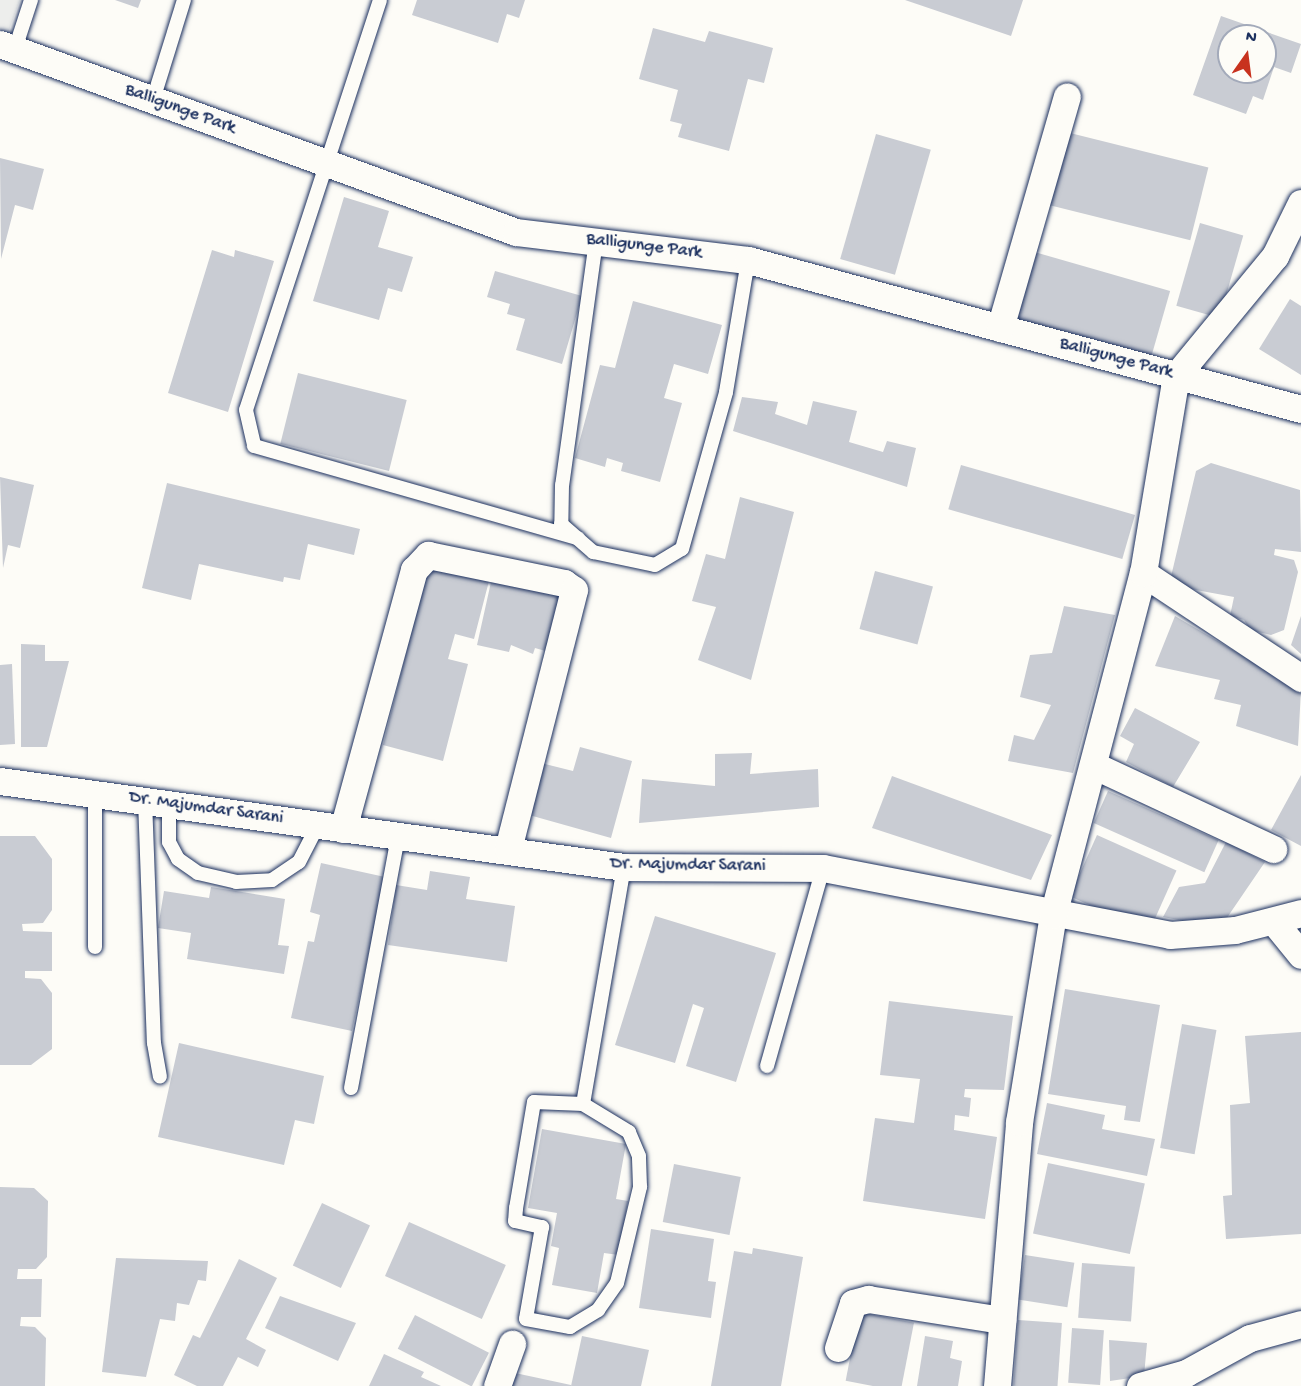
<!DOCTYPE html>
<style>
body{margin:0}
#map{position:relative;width:1301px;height:1386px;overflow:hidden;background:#fdfcf7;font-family:"Gochi Hand",sans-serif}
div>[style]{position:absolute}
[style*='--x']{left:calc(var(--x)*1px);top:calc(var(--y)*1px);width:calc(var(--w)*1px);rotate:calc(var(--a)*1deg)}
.built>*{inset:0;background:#edeeec}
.building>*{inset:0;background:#c9ccd3;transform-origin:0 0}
.roads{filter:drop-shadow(0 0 2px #1b2f5e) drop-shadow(0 0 2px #1b2f5e)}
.lane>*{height:14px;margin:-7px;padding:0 7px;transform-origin:7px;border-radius:7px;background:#fdfcf7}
.street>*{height:27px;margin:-13.5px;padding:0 13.5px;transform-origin:13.5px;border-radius:13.5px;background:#fdfcf7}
span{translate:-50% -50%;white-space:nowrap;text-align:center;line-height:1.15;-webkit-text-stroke:4.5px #fdfcf7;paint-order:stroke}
.street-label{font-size:18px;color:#1b2f5e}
.north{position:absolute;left:1217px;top:24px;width:60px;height:60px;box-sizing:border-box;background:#fdfcf7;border:2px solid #a3aaba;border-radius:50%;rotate:14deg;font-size:16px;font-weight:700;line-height:24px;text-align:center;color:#1b2f5e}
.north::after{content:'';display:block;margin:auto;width:21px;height:27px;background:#c8321e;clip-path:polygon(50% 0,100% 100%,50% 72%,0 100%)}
</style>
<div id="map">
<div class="built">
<div style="clip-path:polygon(0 0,20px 0,8px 33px,0 29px)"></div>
</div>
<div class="building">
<div style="clip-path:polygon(115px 0,141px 0,138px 8px)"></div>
<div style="clip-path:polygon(417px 0,525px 0,519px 18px,507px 14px,498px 43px,412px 15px)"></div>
<div style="clip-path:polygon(905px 0,1023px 0,1011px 36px)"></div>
<div style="clip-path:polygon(evenodd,1221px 16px,1301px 44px,1291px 73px,1274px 67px,1263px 100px,1253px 96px,1246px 114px,1193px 95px,1221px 16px,1229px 36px,1265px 36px,1265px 72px,1229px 72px,1229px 36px)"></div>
<div style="clip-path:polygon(653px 28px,705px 42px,709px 31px,773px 48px,764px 83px,748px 79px,729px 151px,678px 137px,682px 124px,670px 121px,678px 90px,639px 79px)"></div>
<div style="left:1058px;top:130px;width:155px;height:75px;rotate:14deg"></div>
<div style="left:876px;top:134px;width:57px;height:130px;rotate:16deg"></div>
<div style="clip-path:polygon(0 158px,44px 169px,33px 210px,15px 205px,1px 259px)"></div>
<div style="clip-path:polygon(344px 197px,389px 211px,378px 247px,413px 257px,402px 292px,388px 288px,379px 320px,313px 301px)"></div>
<div style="left:1200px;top:223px;width:45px;height:86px;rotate:16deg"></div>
<div style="left:1024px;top:249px;width:152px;height:77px;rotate:16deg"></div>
<div style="clip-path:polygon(212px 250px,234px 257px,235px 250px,274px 261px,228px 412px,168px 393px)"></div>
<div style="clip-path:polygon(495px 271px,582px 296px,562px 364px,516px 350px,525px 319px,507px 314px,510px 304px,487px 297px)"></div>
<div style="clip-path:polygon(1290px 299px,1301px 306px,1301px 375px,1259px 349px)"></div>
<div style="clip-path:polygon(633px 301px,722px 325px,708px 374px,674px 364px,664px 398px,682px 403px,660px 482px,621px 471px,623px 463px,607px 458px,605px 467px,575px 458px,600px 365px,615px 368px)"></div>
<div style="left:298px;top:373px;width:112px;height:73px;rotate:14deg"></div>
<div style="clip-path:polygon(742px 397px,778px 402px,775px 414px,807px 425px,813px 401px,857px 411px,849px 442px,883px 452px,887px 441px,916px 448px,907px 487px,733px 431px)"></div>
<div style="clip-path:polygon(1211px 463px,1300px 490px,1301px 552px,1275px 549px,1274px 555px,1294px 560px,1298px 572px,1284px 630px,1271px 635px,1250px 630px,1244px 620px,1230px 616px,1234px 597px,1169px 585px,1196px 471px)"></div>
<div style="left:961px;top:465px;width:181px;height:46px;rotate:16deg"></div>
<div style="clip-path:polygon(0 477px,34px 485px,20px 548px,8px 545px,3px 568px)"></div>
<div style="clip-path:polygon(167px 483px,360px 529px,354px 555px,308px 544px,300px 580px,284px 577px,283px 582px,199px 564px,191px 600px,142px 588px)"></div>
<div style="clip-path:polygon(740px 497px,794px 512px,751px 680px,698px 660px,716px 607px,692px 601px,706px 554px,725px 559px)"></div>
<div style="clip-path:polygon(428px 566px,489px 581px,474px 639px,455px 634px,448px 659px,468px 664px,443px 761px,383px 745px)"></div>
<div style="left:875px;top:571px;width:60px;height:60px;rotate:15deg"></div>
<div style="clip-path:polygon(493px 573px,570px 593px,549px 652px,535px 648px,533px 654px,511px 645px,509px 652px,477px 645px)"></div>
<div style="clip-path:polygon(1064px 606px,1115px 615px,1073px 773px,1008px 761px,1014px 735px,1034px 740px,1051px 705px,1020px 697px,1030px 655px,1052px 653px)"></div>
<div style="clip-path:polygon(1175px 616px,1301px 690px,1298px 746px,1236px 726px,1241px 705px,1214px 699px,1220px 680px,1155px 666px)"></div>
<div style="clip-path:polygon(1301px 616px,1301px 654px,1291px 645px)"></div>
<div style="clip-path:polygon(21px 644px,45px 645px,45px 661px,69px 661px,47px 747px,21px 747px)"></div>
<div style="clip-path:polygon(12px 664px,15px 744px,0 745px,0 665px)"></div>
<div style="clip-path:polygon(1135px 708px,1200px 742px,1173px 787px,1126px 762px,1134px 744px,1120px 736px)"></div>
<div style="clip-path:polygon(580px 747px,632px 761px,611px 838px,522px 813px,537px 762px,573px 771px)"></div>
<div style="clip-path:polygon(752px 753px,750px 774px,818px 769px,819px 807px,639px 823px,642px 779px,715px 786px,715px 754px)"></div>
<div style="clip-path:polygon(1301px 775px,1301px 846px,1271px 830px)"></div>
<div style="clip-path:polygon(892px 776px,1052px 835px,1031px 880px,872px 828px)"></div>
<div style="left:1108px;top:791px;width:121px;height:35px;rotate:24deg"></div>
<div style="left:1097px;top:835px;width:87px;height:67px;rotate:24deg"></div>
<div style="clip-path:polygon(0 836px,35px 836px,52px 859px,52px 910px,43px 923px,22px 924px,23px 931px,52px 932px,52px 971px,25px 971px,25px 978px,41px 979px,52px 993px,52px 1049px,31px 1065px,0 1065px)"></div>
<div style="clip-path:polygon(1226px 842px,1265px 862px,1220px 928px,1163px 917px,1179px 887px,1205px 883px)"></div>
<div style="clip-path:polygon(321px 863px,385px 877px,352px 1031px,291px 1018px,308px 941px,314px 942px,320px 915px,310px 912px)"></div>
<div style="clip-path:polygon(430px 871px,470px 877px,466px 899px,515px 906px,507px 962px,388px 945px,396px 885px,427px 890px)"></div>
<div style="clip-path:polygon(211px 887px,285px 899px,278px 945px,289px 946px,284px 974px,187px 959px,191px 933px,158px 928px,164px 891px,209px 898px)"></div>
<div style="clip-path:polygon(655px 916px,776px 953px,736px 1082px,686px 1066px,704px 1008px,693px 1004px,675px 1063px,615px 1045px)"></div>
<div style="clip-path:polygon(1065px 989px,1160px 1005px,1140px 1122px,1124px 1120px,1126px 1106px,1048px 1094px)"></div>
<div style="clip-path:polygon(889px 1001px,1013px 1016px,1004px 1090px,965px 1089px,964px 1097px,971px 1098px,969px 1117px,955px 1115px,954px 1130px,997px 1137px,985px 1219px,863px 1201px,875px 1118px,914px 1123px,920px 1079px,880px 1075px)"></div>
<div style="left:1182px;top:1024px;width:35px;height:126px;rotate:10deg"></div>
<div style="clip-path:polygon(1301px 1032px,1301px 1234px,1226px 1239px,1223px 1196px,1232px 1195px,1230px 1105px,1250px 1103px,1245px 1036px)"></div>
<div style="clip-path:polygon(179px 1043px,324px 1076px,314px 1124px,295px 1120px,284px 1165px,158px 1137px)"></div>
<div style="clip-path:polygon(1047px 1103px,1105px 1115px,1102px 1129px,1155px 1139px,1147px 1176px,1037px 1154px)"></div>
<div style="clip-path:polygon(542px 1129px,626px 1144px,616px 1199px,628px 1201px,619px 1255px,604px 1253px,597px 1293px,552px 1285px,559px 1248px,551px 1246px,557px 1213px,528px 1208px)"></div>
<div style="left:1048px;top:1163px;width:99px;height:72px;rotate:12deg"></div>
<div style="left:674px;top:1164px;width:68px;height:59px;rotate:11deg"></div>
<div style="clip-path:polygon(0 1187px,34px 1188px,48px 1201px,47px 1257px,36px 1269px,18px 1269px,17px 1279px,42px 1279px,41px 1317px,21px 1317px,20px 1326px,35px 1327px,46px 1338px,45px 1386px,0 1386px)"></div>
<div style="left:322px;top:1203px;width:53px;height:69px;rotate:25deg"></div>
<div style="left:409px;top:1222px;width:106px;height:59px;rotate:24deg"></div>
<div style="clip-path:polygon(651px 1229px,714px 1239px,708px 1281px,716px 1282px,711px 1318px,639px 1308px)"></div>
<div style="clip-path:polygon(753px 1248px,803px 1257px,781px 1386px,711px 1386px,734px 1251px,752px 1254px)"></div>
<div style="left:1025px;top:1255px;width:50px;height:45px;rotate:9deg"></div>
<div style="clip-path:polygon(116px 1258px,208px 1261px,206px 1281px,198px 1280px,189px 1305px,177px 1303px,175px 1321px,160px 1319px,146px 1377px,102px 1372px)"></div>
<div style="clip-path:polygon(239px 1259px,277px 1278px,246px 1339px,266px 1350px,258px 1367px,238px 1357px,223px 1386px,197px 1386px,174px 1375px,193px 1335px,200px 1338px)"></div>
<div style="left:1082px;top:1263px;width:53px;height:55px;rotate:4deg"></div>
<div style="clip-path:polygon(280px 1296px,356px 1323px,338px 1361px,265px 1328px)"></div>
<div style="left:859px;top:1312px;width:56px;height:70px;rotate:11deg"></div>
<div style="left:415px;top:1315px;width:83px;height:38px;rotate:27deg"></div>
<div style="left:1018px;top:1320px;width:44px;height:66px;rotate:4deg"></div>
<div style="left:1072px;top:1328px;width:32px;height:55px;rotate:4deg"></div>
<div style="clip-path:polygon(582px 1336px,649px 1350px,641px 1386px,571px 1386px)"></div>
<div style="clip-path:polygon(925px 1336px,953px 1341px,950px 1358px,962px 1361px,958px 1386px,917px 1386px)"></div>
<div style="clip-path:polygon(1109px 1340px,1147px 1343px,1144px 1376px,1110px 1381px)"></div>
<div style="clip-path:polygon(384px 1354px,424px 1372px,421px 1377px,441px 1386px,369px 1386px)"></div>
<div style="clip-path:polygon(506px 1371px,571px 1385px,571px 1386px,502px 1386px)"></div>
</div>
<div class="roads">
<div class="lane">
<div style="--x:380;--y:0;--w:431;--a:108.1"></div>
<div style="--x:246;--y:410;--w:37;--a:77"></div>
<div style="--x:254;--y:446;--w:337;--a:15.9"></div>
<div style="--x:15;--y:49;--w:52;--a:-71.9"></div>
<div style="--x:153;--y:100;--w:105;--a:-72.8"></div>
<div style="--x:596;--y:241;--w:246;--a:97.9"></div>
<div style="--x:562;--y:485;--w:39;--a:91"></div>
<div style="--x:561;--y:524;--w:43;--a:41.2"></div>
<div style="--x:593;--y:552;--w:63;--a:11.8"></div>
<div style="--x:655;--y:565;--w:31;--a:-31"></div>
<div style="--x:682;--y:549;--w:163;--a:-74.3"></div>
<div style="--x:726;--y:392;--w:134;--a:-80.5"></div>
<div style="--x:145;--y:800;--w:243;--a:87.9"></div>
<div style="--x:154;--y:1043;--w:34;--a:80"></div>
<div style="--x:169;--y:803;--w:39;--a:90"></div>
<div style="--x:169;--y:842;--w:19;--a:62"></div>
<div style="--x:178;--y:859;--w:24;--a:35"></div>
<div style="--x:198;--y:873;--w:39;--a:13"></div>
<div style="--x:236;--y:882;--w:36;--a:-3"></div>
<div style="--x:272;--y:880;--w:32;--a:-34"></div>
<div style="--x:299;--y:862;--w:42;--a:-62.8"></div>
<div style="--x:95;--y:947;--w:153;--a:-90"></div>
<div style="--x:767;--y:1066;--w:206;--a:-74.2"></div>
<div style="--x:351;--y:1088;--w:256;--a:-79.4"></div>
<div style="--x:583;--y:1104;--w:49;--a:-177.7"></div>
<div style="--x:534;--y:1102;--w:108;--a:99.6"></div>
<div style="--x:516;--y:1208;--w:13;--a:94"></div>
<div style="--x:515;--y:1221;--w:28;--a:13"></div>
<div style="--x:542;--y:1227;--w:93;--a:99.9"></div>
<div style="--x:526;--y:1319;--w:45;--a:10.3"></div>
<div style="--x:570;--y:1327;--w:33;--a:-31"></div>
<div style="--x:598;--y:1310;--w:33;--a:-55"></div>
<div style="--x:617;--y:1283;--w:99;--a:-76.5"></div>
<div style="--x:640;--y:1187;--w:31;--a:-92"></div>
<div style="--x:639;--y:1156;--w:26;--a:-113"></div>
<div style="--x:629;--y:1132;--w:54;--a:-148.7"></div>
<div style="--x:583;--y:1104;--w:241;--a:-80.2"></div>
</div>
<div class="street">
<div style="--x:0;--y:44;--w:549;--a:20.02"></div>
<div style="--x:516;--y:232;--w:234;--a:6.9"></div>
<div style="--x:748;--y:260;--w:573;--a:15.08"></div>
<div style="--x:1000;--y:328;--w:241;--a:-73.9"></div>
<div style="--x:1143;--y:573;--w:190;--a:33.6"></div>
<div style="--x:1093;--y:765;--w:199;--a:25"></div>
<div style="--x:0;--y:781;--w:630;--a:7.85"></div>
<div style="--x:624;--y:867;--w:199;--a:0.3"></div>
<div style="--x:823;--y:868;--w:353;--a:10.9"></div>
<div style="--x:1170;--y:935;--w:65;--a:-4.4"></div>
<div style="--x:1235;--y:930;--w:68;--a:-14.4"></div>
<div style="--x:343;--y:829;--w:269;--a:-74.7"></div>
<div style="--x:414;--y:570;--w:21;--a:-47"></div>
<div style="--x:428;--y:555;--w:139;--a:11.6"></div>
<div style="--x:564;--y:583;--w:12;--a:35"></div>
<div style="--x:574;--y:590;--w:267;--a:104.3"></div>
<div style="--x:1275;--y:923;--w:41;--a:50.9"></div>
<div style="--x:838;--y:1348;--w:47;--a:-71.6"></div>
<div style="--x:853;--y:1303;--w:16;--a:-15"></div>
<div style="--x:868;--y:1299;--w:136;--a:8.9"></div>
<div style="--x:497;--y:1386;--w:45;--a:-70.3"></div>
<div style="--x:997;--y:1386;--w:265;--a:-85.2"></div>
<div style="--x:1019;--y:1122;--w:210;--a:-80.7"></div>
<div style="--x:1053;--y:915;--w:354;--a:-75.3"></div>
<div style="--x:1143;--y:573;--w:200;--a:-80.5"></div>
<div style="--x:1176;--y:376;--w:156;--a:-50.5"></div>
<div style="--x:1275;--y:256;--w:59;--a:-63.9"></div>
<div style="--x:1140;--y:1386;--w:48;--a:-15.8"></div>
<div style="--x:1186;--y:1373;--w:73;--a:-28.7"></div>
<div style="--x:1250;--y:1338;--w:53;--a:-15.4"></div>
</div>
</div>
<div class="street-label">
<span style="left:180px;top:110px;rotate:20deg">Balligunge Park</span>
<span style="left:644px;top:247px;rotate:7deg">Balligunge Park</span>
<span style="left:1116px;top:359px;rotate:15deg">Balligunge Park</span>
<span style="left:206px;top:809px;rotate:8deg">Dr. Majumdar Sarani</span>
<span style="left:688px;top:866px;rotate:1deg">Dr. Majumdar Sarani</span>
</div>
<div class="north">N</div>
</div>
